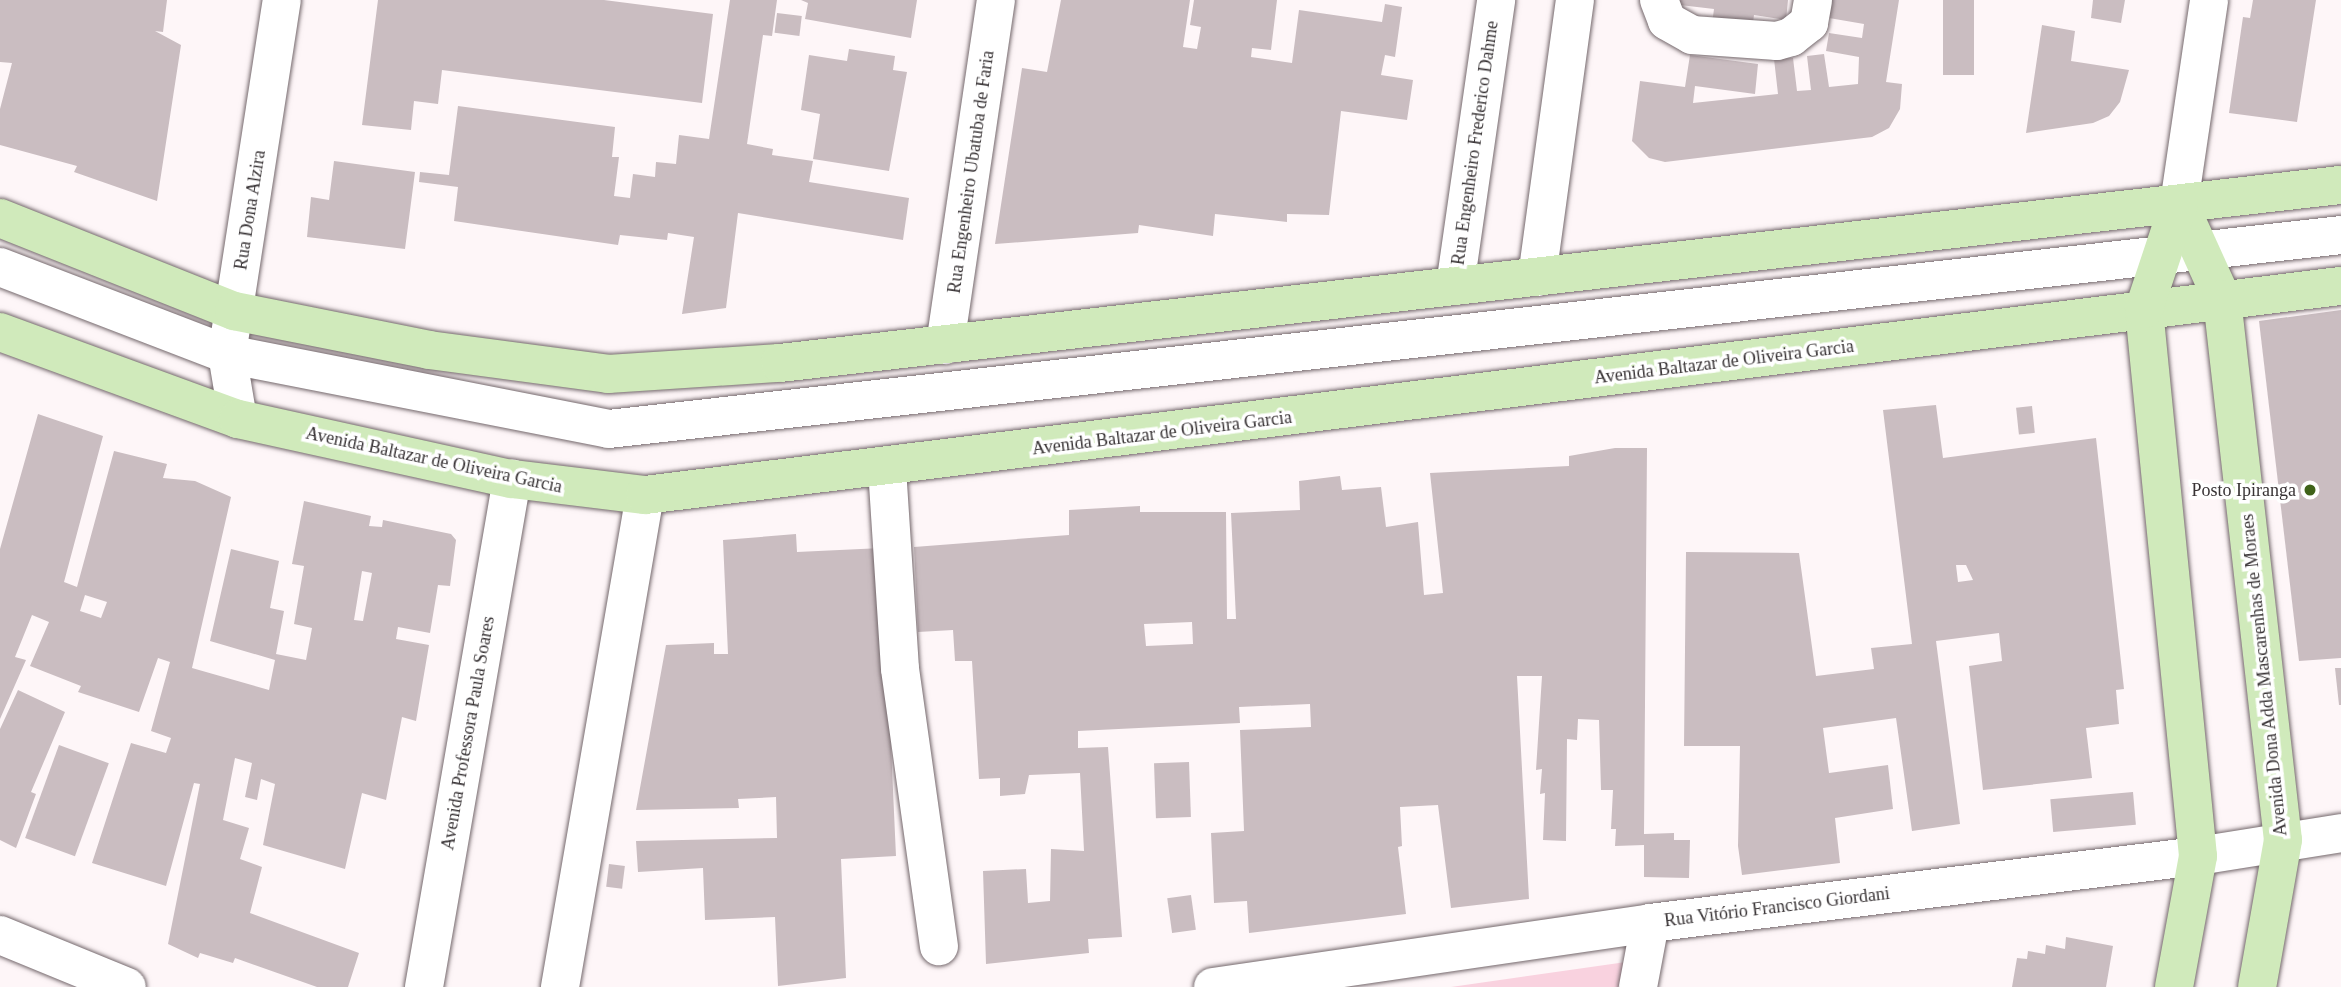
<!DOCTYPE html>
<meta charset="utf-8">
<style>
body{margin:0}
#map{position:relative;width:2341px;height:987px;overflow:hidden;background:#fef6f8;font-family:"Times New Roman",serif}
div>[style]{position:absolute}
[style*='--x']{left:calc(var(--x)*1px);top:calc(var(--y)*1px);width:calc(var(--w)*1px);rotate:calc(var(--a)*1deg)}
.green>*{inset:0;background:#f9d2df}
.building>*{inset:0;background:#cabdc1;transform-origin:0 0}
.roads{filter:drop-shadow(0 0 2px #74686c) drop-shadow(0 0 2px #74686c)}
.minor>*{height:38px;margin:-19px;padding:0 19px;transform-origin:19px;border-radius:19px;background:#fff}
.major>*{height:38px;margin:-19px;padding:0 19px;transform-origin:19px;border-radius:19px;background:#d0eabb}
.dots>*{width:19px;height:19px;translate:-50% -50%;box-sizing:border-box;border:4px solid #fff;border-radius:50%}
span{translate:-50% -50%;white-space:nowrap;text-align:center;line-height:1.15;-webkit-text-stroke:7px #fff;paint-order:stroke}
.street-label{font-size:18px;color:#383335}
.poi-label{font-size:18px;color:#383335}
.right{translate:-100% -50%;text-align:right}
</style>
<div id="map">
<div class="green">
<div style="clip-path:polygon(1626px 962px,1622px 987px,1451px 987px)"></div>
</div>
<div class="building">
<div style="clip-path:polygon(0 0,167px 0,163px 32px,155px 31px,181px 45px,157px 201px,74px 172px,77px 166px,0 145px,0 109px,12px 63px,0 62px)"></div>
<div style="clip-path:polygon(378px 0,604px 0,713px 14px,702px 103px,442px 70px,438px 104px,414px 101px,411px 130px,362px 125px)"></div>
<div style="clip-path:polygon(730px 0,777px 0,772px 36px,763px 35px,747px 144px,773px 149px,772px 155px,813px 161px,809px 182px,909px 198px,903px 240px,738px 213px,726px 308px,682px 314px,694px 237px,668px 233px,667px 240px,620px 235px,618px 245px,454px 221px,458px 187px,419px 182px,420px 172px,449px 175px,458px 106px,615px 127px,612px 157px,619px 157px,614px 196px,630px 198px,633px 174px,655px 177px,656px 162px,676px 164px,679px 135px,709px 139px)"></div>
<div style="clip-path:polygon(801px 0,917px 0,911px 38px,805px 19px,808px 3px)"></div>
<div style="clip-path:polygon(1061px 0,1190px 0,1183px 47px,1197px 49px,1201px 27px,1190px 25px,1194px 0,1277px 0,1271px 50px,1252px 48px,1251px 57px,1292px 63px,1299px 10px,1382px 22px,1385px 4px,1402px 7px,1395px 57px,1385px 55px,1381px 75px,1413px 80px,1407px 120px,1341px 111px,1329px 215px,1287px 214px,1287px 222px,1215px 214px,1213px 236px,1139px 225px,1138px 233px,995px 244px,1022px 68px,1047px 72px)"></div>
<div style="clip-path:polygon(1680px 0,1788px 0,1786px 20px,1754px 15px,1752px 30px,1712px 24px,1714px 9px,1680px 5px)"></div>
<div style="clip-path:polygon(1832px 0,1899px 0,1886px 82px,1902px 84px,1900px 109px,1889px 128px,1872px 137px,1665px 162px,1649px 158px,1632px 141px,1640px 81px,1685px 87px,1690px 55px,1758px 64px,1755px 94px,1695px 86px,1693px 103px,1778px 94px,1774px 59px,1793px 58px,1797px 91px,1811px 90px,1807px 56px,1824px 54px,1829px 87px,1858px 84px,1859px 57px,1826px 51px,1829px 33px,1862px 38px,1864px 24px,1829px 18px)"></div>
<div style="left:1943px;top:0;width:31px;height:75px"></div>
<div style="clip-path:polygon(2093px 0,2125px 0,2121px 23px,2091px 18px)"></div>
<div style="clip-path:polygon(2253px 0,2316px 0,2297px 122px,2229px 113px,2243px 17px,2250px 18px)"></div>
<div style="left:777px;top:13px;width:25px;height:20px;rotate:7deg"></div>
<div style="clip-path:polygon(2042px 25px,2075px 31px,2071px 61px,2129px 70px,2120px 102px,2109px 116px,2093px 123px,2026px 133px)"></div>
<div style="clip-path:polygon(849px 49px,895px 56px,893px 70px,907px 72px,889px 171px,813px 159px,820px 114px,801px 110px,809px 55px,847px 61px)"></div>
<div style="clip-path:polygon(334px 161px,415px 172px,405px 249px,307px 237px,311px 197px,329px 200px)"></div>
<div style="clip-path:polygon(2341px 310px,2341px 658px,2299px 661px,2259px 321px)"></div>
<div style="clip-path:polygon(evenodd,1936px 405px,1943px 458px,2096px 438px,2124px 689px,2116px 690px,2119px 724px,2086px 728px,2092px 778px,1983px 790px,1969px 666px,2002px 661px,1999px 633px,1936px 641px,1960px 824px,1912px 831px,1896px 718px,1823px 728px,1829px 773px,1888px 765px,1893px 809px,1835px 818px,1840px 863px,1742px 875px,1738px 846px,1740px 746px,1684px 746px,1686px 552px,1799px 553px,1816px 676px,1874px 669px,1871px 648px,1912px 644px,1883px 410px,1936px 405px,1956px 565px,1966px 565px,1973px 580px,1958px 582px,1956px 565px)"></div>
<div style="left:2032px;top:406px;width:27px;height:16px;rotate:84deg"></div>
<div style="clip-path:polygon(evenodd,38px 414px,103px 436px,64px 582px,77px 587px,114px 451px,167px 464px,163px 478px,195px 481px,231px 497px,192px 668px,269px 690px,275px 660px,210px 641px,231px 549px,279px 561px,270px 608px,284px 611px,276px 654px,306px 660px,312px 628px,294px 624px,304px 566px,292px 564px,304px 501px,371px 516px,369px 526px,382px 527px,383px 520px,451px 534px,456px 540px,450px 586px,438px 585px,430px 633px,398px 627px,396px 639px,429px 645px,416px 721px,402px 717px,386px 800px,362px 793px,345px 869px,263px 845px,275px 784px,261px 779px,257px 800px,245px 797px,252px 763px,235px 758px,223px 820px,249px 828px,240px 859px,262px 867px,250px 913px,359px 953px,348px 987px,317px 987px,235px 958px,233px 963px,200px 953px,198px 958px,168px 944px,200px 784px,194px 783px,166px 886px,92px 863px,131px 743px,166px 753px,171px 738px,151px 731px,170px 662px,158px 658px,139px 712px,78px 692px,81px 686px,30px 666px,49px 622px,32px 615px,15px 657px,26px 660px,0 719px,0 549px,38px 414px,362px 571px,372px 573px,363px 621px,354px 620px,362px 571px,38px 414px,85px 595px,107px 602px,101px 618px,80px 611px,85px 595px)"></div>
<div style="clip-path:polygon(evenodd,1615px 448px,1647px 448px,1644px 834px,1674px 833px,1674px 840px,1690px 840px,1689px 878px,1644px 877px,1644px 845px,1615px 846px,1616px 829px,1611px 829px,1613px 790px,1601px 790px,1599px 720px,1578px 719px,1577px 740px,1567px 739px,1566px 841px,1543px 840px,1545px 793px,1540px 794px,1542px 769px,1536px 770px,1542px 676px,1517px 676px,1529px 899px,1451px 908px,1438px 805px,1400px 807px,1402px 846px,1398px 847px,1406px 914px,1249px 933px,1247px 901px,1214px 903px,1211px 833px,1244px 831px,1240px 730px,1311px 727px,1310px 704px,1239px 707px,1240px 723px,1078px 731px,1078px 748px,1108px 747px,1122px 937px,1088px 939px,1089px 953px,986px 964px,983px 871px,1026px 869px,1028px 903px,1050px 901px,1051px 849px,1084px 851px,1080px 773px,1029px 775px,1025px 794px,1000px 796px,1000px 778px,979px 779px,972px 661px,955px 661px,953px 630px,918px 632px,914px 547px,1069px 535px,1069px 510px,1140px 506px,1140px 512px,1226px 512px,1227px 619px,1236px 619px,1231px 513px,1300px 510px,1299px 481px,1340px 476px,1342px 490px,1381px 487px,1386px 527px,1418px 522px,1424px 595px,1443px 593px,1430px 473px,1569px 466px,1569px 456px,1615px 448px,1192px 622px,1193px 644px,1146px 646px,1144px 624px,1192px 622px)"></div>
<div style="clip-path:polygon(796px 534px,797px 552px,882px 548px,896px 856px,841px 859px,846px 978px,778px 986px,775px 917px,705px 920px,703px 868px,638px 872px,636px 841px,777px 838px,776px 797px,738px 799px,739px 808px,636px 810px,666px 645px,714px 643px,714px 654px,728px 654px,723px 540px)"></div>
<div style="clip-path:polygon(2335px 668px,2341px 668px,2341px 705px,2339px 705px)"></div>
<div style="clip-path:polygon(18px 690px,65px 712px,31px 792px,36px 794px,16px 848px,0 840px,0 729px)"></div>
<div style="left:59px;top:745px;width:53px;height:99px;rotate:20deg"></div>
<div style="left:1189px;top:762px;width:55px;height:35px;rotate:88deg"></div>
<div style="left:2133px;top:792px;width:33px;height:83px;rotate:85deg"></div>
<div style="left:609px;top:864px;width:16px;height:23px;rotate:7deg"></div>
<div style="left:1191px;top:895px;width:35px;height:24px;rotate:82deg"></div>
<div style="clip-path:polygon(2066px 937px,2113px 946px,2106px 987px,2012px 987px,2017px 958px,2027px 959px,2028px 951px,2045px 954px,2046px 945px,2065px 949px)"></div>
</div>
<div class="roads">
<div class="minor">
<div style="--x:1659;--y:0;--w:22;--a:69"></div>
<div style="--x:1667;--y:21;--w:29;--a:29"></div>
<div style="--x:1692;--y:35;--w:85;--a:4"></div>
<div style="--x:1777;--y:41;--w:15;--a:-16"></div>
<div style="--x:1791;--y:37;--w:23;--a:-38"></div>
<div style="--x:1809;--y:23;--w:23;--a:-80"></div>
<div style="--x:2179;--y:204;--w:206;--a:-81.6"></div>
<div style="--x:0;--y:267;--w:243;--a:21"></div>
<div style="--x:227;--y:354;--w:389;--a:11.1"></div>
<div style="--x:609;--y:429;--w:1743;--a:-6.39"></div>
<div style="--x:1537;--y:277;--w:280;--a:-82.2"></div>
<div style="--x:1455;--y:286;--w:289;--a:-81.8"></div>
<div style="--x:945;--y:345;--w:349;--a:-81.6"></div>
<div style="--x:238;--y:419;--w:66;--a:-99.6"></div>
<div style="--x:227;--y:354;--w:358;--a:-81.2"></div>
<div style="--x:887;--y:468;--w:201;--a:86.3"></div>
<div style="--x:900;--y:669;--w:280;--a:82"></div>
<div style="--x:0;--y:935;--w:137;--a:22.3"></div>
<div style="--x:424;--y:987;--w:516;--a:-80.17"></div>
<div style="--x:560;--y:987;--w:499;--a:-80.2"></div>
<div style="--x:1213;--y:987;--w:442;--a:-8.3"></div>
<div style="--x:1650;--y:923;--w:552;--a:-6.97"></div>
<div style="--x:2198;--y:856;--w:145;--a:-9.1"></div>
<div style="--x:1638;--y:987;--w:65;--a:-79.4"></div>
</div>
<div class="major">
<div style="--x:2179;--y:204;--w:104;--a:65.6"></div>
<div style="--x:2222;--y:299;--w:544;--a:83.57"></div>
<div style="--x:2283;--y:840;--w:149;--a:100"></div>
<div style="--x:0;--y:218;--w:252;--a:21.7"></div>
<div style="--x:234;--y:311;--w:199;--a:11.3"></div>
<div style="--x:429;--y:350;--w:181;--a:7.6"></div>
<div style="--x:608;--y:374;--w:172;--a:-3.7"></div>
<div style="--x:780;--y:363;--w:1571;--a:-6.51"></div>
<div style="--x:0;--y:332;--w:253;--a:20.1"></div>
<div style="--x:238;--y:419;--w:280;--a:12.4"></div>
<div style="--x:512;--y:479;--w:134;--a:6.9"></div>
<div style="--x:645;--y:495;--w:1709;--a:-7.03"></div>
<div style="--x:2174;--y:987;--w:133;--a:-79.6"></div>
<div style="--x:2198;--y:856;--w:550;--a:-95.64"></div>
<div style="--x:2144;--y:309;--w:111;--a:-71.6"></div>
</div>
</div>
<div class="dots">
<div style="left:2310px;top:490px;background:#3f6219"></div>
</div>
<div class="street-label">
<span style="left:1475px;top:143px;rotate:-82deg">Rua Engenheiro Frederico Dahme</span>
<span style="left:971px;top:172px;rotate:-82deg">Rua Engenheiro Ubatuba de Faria</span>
<span style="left:250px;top:210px;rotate:-81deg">Rua Dona Alzira</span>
<span style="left:1724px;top:362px;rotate:-7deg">Avenida Baltazar de Oliveira Garcia</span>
<span style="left:1162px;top:433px;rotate:-7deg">Avenida Baltazar de Oliveira Garcia</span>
<span style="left:434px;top:460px;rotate:12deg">Avenida Baltazar de Oliveira Garcia</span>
<span style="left:2264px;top:675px;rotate:-96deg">Avenida Dona Adda Mascarenhas de Moraes</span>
<span style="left:468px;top:733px;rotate:-80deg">Avenida Professora Paula Soares</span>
<span style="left:1777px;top:907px;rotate:-7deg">Rua Vitório Francisco Giordani</span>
</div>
<div class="poi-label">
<span class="right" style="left:2296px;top:490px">Posto Ipiranga</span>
</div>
</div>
